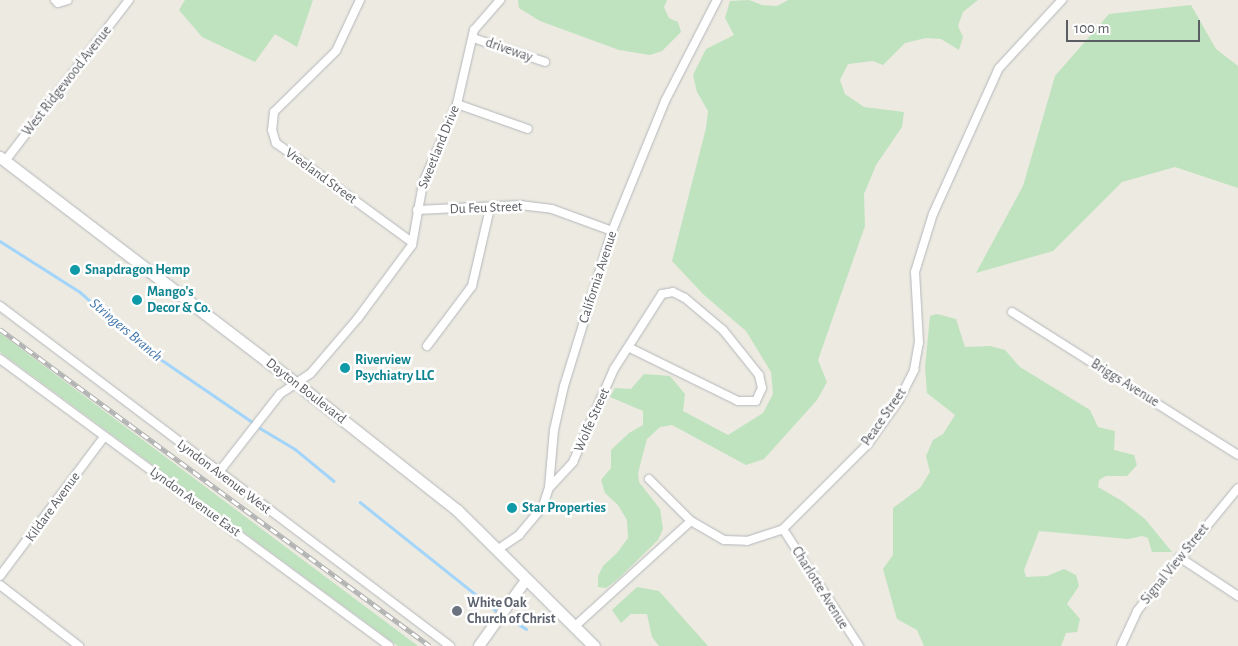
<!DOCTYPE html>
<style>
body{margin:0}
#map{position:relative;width:1238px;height:646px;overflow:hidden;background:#eceae1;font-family:"Alegreya Sans",sans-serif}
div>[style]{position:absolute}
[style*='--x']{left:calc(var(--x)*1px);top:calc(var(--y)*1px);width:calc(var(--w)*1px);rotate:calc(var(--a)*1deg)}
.green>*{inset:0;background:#bfe3bf}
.stream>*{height:2.5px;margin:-1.25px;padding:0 1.25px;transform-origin:1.25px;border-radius:1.25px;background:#a3d5fb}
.roads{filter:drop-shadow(0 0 1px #b4b7bb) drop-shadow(0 0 1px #b4b7bb)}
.minor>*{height:8px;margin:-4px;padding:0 4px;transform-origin:4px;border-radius:4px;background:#fff}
.tertiary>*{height:10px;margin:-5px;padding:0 5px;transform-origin:5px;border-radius:5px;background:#fff}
.secondary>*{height:11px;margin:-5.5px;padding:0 5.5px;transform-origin:5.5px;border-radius:5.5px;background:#fff}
.rail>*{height:4.5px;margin-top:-2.25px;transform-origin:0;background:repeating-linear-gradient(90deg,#fff 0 8px,#b2b3b3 0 16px);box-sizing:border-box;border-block:1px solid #b2b3b3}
.dots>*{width:14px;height:14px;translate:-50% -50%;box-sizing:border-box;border:2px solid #fff;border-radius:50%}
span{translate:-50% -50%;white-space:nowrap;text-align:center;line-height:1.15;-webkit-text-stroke:5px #fff;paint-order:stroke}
.street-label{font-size:14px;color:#5a5d62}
.culture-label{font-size:14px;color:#0d838f;font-weight:700}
.left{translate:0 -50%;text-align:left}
.worship-label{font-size:14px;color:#5b616d;font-weight:700}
.water-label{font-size:15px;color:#4276ab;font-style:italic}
.scale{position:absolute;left:1066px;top:20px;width:134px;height:22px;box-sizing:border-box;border:2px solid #5a5d62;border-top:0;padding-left:6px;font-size:15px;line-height:18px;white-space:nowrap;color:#5a5d62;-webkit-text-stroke:4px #fff;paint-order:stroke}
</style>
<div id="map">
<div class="green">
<div style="clip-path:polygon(185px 0,313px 0,297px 47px,275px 34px,255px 62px,202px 37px,179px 10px)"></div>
<div style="clip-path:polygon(518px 0,667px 0,664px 7px,669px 18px,678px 22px,681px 32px,662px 51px,650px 55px,619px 50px,540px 21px,519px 8px)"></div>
<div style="clip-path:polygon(749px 0,762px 5px,777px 6px,788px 0,978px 0,963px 12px,958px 26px,963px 37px,959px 50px,941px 39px,926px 38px,905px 43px,883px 65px,873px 61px,848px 64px,840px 80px,845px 94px,864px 107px,904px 112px,902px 127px,876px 165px,864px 194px,865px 226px,818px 360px,827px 382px,817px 400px,764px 459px,746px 465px,672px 425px,660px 427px,647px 439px,638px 473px,639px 482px,660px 509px,663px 529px,658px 540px,617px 580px,606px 588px,598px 587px,598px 576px,603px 566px,617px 553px,628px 538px,627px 520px,618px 505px,605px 493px,601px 480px,611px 468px,611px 450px,629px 433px,643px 425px,643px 411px,610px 397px,615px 388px,631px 389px,644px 374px,670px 376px,685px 394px,683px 411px,728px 435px,763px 413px,773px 394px,771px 372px,746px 331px,703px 294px,672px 261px,706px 128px,708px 111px,697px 92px,693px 75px,706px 49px,734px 35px,725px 18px,730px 1px)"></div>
<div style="clip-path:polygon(1191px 5px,1216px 49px,1238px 66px,1238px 188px,1175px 167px,1122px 182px,1053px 251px,976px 273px,1023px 186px,1055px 76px,1109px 14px)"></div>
<div style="clip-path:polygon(937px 314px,956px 319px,965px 347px,990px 346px,1005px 350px,1020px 367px,1090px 410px,1098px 427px,1115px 431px,1114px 450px,1134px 455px,1137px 465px,1127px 476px,1106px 476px,1099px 480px,1098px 487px,1122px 501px,1145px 519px,1172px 552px,1152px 552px,1148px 538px,1142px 536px,1128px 539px,1039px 531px,1024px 570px,1026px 577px,1047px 576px,1064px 569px,1076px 575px,1079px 586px,1067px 604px,1080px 619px,1077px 632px,1066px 633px,1061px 646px,924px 646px,917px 630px,897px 619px,883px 569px,893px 555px,893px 508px,920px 488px,930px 472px,926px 456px,933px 440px,943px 434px,955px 415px,927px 393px,925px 367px,930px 316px)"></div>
<div style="clip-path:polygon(0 333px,418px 646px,398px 646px,0 352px)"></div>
<div style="clip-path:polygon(637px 587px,659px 591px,708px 646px,659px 646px,652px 637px,647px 614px,631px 614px,621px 623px,612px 610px)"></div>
</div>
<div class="stream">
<div style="--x:0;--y:241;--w:95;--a:32.5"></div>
<div style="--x:80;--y:292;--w:80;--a:41.5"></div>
<div style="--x:140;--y:345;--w:135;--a:34.4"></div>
<div style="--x:260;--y:428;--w:41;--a:31"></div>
<div style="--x:295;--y:449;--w:50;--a:39.4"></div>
<div style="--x:360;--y:502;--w:178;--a:38.6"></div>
<div style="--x:504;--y:615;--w:26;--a:32"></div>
</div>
<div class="roads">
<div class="minor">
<div style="--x:55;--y:0;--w:4;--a:45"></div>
<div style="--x:58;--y:3;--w:10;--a:-17"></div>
<div style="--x:360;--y:0;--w:56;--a:115.2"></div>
<div style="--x:336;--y:51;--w:87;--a:135.5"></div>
<div style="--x:274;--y:112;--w:18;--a:96"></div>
<div style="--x:272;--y:130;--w:14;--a:73"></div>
<div style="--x:276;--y:143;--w:168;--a:36.1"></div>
<div style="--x:473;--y:38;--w:76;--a:18.4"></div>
<div style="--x:457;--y:104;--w:75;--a:19.4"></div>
<div style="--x:5;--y:161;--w:203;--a:-52.4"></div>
<div style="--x:417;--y:210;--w:103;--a:-2.8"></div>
<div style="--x:520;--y:205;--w:32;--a:7"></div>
<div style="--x:552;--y:209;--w:64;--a:20.1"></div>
<div style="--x:0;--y:306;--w:564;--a:37.07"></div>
<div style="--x:1012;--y:312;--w:267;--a:32.3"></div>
<div style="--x:427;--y:346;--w:75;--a:-53.1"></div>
<div style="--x:472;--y:286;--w:80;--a:-77"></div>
<div style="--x:0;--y:359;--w:483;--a:36.4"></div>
<div style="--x:219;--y:472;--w:99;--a:-52"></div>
<div style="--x:280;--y:394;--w:37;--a:-34"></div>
<div style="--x:311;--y:373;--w:72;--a:-49.5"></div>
<div style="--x:358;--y:318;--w:91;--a:-53.5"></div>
<div style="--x:412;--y:245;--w:63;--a:-79.9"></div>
<div style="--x:423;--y:183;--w:86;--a:-66.7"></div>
<div style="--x:457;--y:104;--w:76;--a:-77.1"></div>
<div style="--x:474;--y:30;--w:40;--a:-49"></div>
<div style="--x:649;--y:479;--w:59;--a:45"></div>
<div style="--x:550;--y:487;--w:34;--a:-47"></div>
<div style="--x:573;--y:462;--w:102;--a:-66.2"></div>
<div style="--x:614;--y:369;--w:89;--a:-57.4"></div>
<div style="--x:662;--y:294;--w:11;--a:-10"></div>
<div style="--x:673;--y:292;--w:13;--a:27"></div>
<div style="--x:685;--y:298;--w:50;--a:40.1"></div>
<div style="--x:723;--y:330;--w:58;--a:51.3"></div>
<div style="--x:759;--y:375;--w:13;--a:77"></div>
<div style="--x:762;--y:388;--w:14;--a:115"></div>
<div style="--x:756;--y:401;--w:18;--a:180"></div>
<div style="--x:738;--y:401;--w:120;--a:-153.9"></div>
<div style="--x:783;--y:529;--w:140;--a:57"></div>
<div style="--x:497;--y:550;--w:27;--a:-34"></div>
<div style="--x:519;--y:535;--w:38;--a:-50"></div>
<div style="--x:543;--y:506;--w:20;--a:-72"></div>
<div style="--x:549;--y:487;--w:57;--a:-85"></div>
<div style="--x:554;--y:430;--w:45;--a:-77.2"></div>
<div style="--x:564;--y:386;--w:162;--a:-72.8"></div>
<div style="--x:612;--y:231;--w:140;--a:-67.8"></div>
<div style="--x:665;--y:101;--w:114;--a:-62.8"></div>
<div style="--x:1179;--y:557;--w:71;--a:33.5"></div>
<div style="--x:0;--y:576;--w:174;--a:-53.2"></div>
<div style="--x:0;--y:585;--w:100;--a:37.7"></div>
<div style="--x:574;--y:627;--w:158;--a:-42.2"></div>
<div style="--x:691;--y:521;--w:38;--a:30"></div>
<div style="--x:724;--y:540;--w:23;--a:2"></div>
<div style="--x:747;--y:541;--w:38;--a:-18"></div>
<div style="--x:783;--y:529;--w:120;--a:-45"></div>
<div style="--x:868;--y:444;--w:54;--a:-54.8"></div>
<div style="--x:899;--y:400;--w:34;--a:-63"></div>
<div style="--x:914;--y:370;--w:27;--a:-80"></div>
<div style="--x:919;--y:343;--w:71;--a:-93.2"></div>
<div style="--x:915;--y:272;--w:61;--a:-72.8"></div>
<div style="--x:933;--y:214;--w:160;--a:-65.7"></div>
<div style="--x:999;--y:68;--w:93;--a:-47.2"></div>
<div style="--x:1121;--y:646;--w:38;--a:-65"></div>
<div style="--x:1137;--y:611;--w:159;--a:-50.6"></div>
</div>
<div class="tertiary">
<div style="--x:479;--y:646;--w:81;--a:-54.5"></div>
</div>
<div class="secondary">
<div style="--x:0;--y:157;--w:372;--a:37.4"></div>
<div style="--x:296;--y:383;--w:205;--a:38.3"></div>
<div style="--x:457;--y:510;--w:193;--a:44.8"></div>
</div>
</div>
<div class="rail">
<div style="--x:0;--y:329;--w:534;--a:36.4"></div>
</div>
<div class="dots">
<div style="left:75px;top:270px;background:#0f9aa8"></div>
<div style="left:137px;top:300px;background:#0f9aa8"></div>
<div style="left:345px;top:368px;background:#0f9aa8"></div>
<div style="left:512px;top:508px;background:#0f9aa8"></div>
<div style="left:457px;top:611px;background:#6b7280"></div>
</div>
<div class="street-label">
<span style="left:509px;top:50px;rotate:19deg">driveway</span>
<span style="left:67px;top:81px;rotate:-52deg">West Ridgewood Avenue</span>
<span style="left:439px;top:147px;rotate:-68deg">Sweetland Drive</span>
<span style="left:321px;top:176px;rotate:36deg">Vreeland Street</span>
<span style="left:486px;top:208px;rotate:-2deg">Du Feu Street</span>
<span style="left:598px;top:277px;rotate:-72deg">California Avenue</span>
<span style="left:1125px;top:383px;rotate:32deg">Briggs Avenue</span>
<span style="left:306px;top:391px;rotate:38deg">Dayton Boulevard</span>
<span style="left:884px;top:417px;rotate:-55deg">Peace Street</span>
<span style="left:592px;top:420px;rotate:-66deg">Wolfe Street</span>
<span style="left:224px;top:477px;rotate:37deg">Lyndon Avenue West</span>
<span style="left:195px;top:502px;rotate:36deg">Lyndon Avenue East</span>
<span style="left:53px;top:507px;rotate:-54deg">Kildare Avenue</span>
<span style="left:1175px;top:564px;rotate:-51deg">Signal View Street</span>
<span style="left:820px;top:588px;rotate:58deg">Charlotte Avenue</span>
</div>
<div class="culture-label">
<span class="left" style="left:85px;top:270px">Snapdragon Hemp</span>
<span class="left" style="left:147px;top:300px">Mango's<br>Decor &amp; Co.</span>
<span class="left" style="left:355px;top:368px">Riverview<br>Psychiatry LLC</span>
<span class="left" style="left:522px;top:508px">Star Properties</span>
</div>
<div class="worship-label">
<span class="left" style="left:467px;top:611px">White Oak<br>Church of Christ</span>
</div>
<div class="water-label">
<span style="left:126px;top:330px;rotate:40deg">Stringers Branch</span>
</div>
<div class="scale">100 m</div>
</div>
